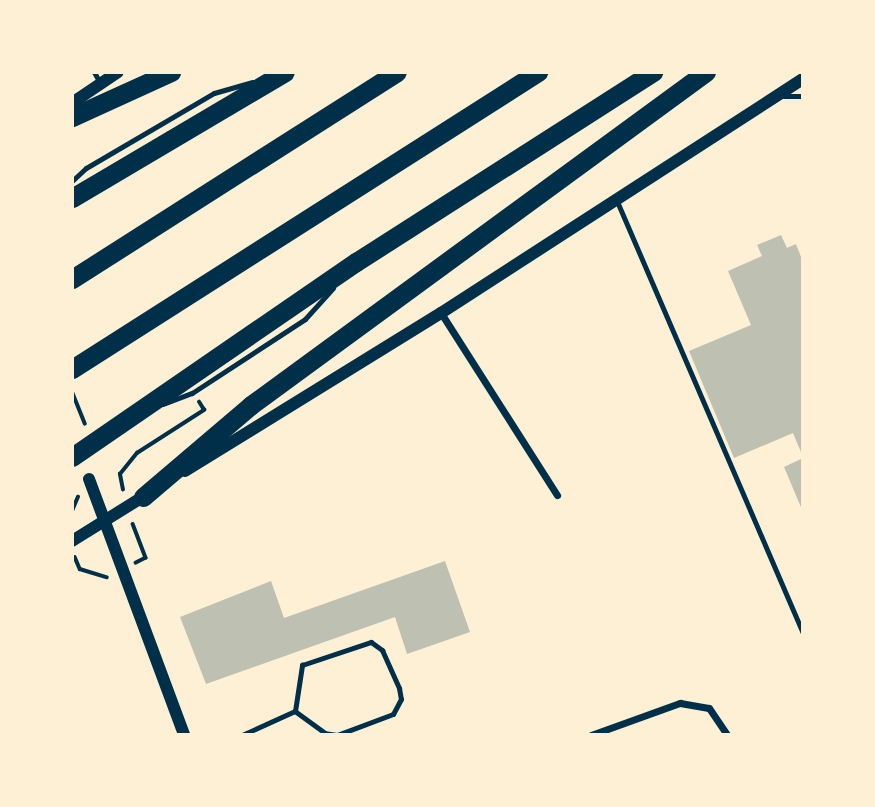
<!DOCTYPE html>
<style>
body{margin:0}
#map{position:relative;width:875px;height:807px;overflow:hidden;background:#fdf0d5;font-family:Manrope,sans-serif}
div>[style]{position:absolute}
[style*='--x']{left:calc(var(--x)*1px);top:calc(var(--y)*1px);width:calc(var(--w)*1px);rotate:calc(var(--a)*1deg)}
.building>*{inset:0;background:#bec0b2}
.path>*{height:3.5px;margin:-1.75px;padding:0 1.75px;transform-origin:1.75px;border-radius:1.75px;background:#003049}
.service>*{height:5px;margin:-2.5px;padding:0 2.5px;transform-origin:2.5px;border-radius:2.5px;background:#003049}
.minor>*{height:7px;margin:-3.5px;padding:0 3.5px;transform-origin:3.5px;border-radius:3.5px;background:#003049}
.tertiary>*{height:12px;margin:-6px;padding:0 6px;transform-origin:6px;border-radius:6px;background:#003049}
.motorway>*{height:19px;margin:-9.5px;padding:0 9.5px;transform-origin:9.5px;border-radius:9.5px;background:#003049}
span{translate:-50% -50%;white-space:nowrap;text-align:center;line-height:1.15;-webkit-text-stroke:6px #fdf0d5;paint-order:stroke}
.frame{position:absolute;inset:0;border:74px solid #fdf0d5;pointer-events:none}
</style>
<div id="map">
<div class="building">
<div style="clip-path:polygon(781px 235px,787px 248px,796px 244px,803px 262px,803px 457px,793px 433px,734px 458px,689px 351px,751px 325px,728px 271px,762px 256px,757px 245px)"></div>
<div style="clip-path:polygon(803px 458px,803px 512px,784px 467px)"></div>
<div style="clip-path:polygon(445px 561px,470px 632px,407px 654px,395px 617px,206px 684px,180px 617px,271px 581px,284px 618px)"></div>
</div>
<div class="path">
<div style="--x:72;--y:391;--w:35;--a:68"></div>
<div style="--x:123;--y:490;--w:16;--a:-101"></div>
<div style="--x:120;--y:474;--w:27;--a:-51"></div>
<div style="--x:137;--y:453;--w:80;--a:-32.7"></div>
<div style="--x:204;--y:410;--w:9;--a:-122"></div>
<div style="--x:72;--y:511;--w:15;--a:-67"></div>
<div style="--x:133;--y:524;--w:36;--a:69"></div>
<div style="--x:146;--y:558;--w:11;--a:153"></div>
<div style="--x:75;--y:557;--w:13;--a:67"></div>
<div style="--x:80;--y:569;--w:28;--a:17"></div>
</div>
<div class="service">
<div style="--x:94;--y:72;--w:13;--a:61"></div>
<div style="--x:784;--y:96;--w:19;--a:0"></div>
<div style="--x:72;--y:181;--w:19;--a:-43"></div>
<div style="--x:86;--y:168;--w:148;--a:-30.4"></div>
<div style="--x:214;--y:93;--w:40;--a:-16"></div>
<div style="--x:616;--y:199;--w:473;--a:66.7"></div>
<div style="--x:163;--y:404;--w:31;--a:-21"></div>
<div style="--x:192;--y:393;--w:135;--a:-33.2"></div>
<div style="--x:305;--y:319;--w:42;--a:-47.9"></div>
<div style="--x:371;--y:642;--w:14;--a:36"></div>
<div style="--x:382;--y:650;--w:42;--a:65.9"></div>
<div style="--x:399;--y:688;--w:11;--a:80"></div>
<div style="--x:401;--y:699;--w:17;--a:118"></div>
<div style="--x:393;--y:714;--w:60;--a:159.4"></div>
<div style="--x:337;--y:735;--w:12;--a:-171"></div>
<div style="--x:325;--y:733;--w:37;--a:-144"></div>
<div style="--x:295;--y:711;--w:47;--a:-81.3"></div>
<div style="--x:302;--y:665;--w:73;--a:-18.4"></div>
<div style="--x:242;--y:735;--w:58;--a:-24.4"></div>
</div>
<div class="minor">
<div style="--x:441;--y:313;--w:216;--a:57.5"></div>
<div style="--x:591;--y:735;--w:95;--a:-19.8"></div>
<div style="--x:680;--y:703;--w:29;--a:10"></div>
<div style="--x:709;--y:708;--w:32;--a:56"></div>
</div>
<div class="tertiary">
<div style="--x:72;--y:103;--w:55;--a:-34"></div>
<div style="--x:185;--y:471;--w:301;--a:-31.7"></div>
<div style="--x:441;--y:313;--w:431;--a:-32.9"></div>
<div style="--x:89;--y:479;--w:273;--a:69.6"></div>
<div style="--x:72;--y:541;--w:91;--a:-31.9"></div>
</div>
<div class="motorway">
<div style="--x:72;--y:117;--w:109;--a:-24.4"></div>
<div style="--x:72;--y:198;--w:247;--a:-30.6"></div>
<div style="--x:72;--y:279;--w:385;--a:-32.5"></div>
<div style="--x:72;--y:369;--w:553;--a:-32.51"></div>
<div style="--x:72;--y:457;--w:345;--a:-34.5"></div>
<div style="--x:356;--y:262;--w:353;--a:-32.6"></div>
<div style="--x:143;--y:497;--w:142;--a:-40.4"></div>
<div style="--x:251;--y:405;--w:564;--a:-36.2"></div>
</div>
<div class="frame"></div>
</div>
